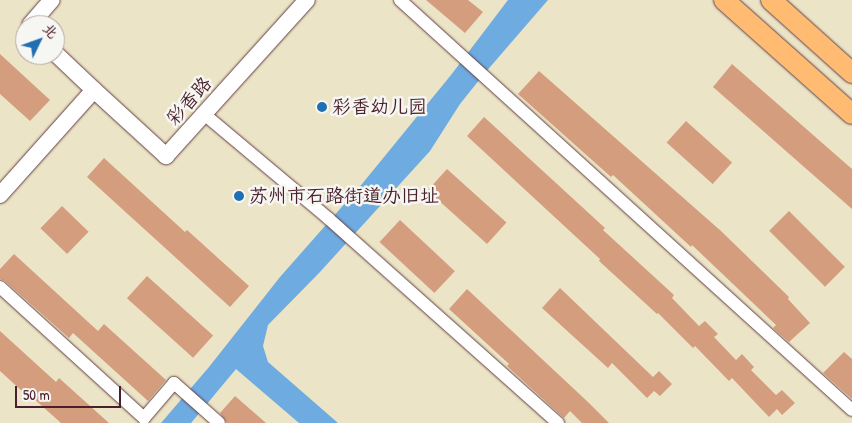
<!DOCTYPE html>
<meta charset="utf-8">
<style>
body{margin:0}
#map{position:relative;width:852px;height:423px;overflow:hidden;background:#ece4c6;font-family:"Patrick Hand","LXGW WenKai TC",sans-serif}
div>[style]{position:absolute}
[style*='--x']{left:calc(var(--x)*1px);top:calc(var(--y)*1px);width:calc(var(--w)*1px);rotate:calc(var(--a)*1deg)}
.water>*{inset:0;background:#6eabe0}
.building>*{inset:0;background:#d49e7e;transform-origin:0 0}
.roads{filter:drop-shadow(0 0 1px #623d42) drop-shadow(0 0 1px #623d42)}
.minor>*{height:12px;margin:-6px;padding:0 6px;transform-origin:6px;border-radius:6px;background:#fff}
.tertiary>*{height:16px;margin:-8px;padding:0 8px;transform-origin:8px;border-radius:8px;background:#fff}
.primary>*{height:20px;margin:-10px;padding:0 10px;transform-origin:10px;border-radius:10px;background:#febb71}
.dots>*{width:14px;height:14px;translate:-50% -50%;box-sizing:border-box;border:2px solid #f6f6f2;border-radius:50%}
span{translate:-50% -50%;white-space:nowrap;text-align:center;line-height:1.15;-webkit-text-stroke:5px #f6f6f2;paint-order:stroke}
.street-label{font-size:19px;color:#4a1f2b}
.poi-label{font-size:19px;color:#4a1f2b}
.left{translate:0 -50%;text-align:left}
.north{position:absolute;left:15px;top:15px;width:50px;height:50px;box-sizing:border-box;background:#f6f6f2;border:1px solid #b1a0a2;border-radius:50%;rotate:48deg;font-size:14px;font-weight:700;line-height:20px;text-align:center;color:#4a1f2b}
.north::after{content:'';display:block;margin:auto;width:18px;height:22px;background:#1f6fb2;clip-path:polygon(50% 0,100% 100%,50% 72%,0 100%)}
.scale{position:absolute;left:15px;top:386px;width:106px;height:22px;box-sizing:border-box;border:2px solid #4a1f2b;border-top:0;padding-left:6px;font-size:15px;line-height:18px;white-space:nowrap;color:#4a1f2b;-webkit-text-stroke:4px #f6f6f2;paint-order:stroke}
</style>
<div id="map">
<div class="water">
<div style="clip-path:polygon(508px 0,548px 0,484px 74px,460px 104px,430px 151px,320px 272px,268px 325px,263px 346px,268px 362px,338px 423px,299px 423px,236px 369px,191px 423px,161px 423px,209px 367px,280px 277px,362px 184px,451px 75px)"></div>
</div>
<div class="building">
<div style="clip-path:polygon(426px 0,468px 0,483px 12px,465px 33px)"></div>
<div style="clip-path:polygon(0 54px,50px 100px,30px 121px,0 94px)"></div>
<div style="clip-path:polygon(732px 64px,852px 169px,852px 209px,713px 87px)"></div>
<div style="clip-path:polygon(539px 71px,721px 231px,789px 297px,788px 299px,810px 323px,789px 342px,773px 328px,776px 325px,692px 245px,691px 247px,613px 175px,611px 177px,518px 94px)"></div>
<div style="clip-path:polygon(484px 117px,605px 228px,603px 230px,674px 295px,672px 298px,699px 326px,705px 321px,718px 334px,714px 337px,736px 360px,742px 354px,754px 367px,751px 370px,776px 395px,782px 390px,795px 403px,782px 415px,777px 409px,769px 417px,732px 378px,729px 381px,695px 346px,693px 348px,658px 313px,657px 314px,599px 261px,600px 259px,467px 136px)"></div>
<div style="left:686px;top:121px;width:62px;height:29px;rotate:42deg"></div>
<div style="clip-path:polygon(104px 158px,185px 232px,187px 230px,249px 286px,230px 307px,87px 177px)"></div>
<div style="left:447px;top:169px;width:80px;height:29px;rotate:42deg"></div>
<div style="left:62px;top:206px;width:37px;height:31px;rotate:44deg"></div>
<div style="left:789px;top:211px;width:79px;height:28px;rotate:45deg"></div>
<div style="left:400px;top:220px;width:75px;height:30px;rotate:43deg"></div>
<div style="clip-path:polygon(14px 254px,98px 331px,104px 324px,166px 380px,148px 401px,73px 333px,69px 338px,5px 281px,0 279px,0 269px)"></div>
<div style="left:147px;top:276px;width:89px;height:30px;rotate:42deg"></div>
<div style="clip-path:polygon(560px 288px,653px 377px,659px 371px,672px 384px,660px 396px,654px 391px,647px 398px,612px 363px,608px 368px,542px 308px)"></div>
<div style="clip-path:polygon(467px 289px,589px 403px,609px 423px,582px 423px,570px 411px,564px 418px,507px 366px,509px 364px,449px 309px)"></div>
<div style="clip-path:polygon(0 331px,56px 382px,59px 378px,109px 423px,61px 423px,24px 390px,23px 392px,0 371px)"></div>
<div style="clip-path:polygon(844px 352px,852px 359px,852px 399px,823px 373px)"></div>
<div style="clip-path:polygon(235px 396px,266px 423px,227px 423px,220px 413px)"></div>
</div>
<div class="roads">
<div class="minor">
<div style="--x:400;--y:0;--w:610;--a:42.21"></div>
<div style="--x:204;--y:114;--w:163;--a:40"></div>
<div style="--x:329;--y:219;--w:307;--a:41.7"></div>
<div style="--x:0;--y:287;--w:195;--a:42.3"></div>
<div style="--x:144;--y:418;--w:46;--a:-49.4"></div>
<div style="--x:174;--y:383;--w:60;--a:41.6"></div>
</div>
<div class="tertiary">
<div style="--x:30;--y:25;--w:33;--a:-49"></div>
<div style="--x:55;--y:53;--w:54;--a:43.5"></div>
<div style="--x:0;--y:195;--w:141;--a:-48.2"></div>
<div style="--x:94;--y:90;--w:98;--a:42.5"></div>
<div style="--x:166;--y:156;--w:210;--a:-47.9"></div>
</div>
<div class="primary">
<div style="--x:724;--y:0;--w:171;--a:41.7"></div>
<div style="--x:771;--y:0;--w:109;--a:42"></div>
</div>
</div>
<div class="dots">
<div style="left:322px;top:107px;background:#1f6fb2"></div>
<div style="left:239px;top:196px;background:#1f6fb2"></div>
</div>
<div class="street-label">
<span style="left:189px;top:101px;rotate:-48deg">彩香路</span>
</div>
<div class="poi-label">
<span class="left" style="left:332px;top:107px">彩香幼儿园</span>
<span class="left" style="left:249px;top:196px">苏州市石路街道办旧址</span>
</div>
<div class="north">北</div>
<div class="scale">50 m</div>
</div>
